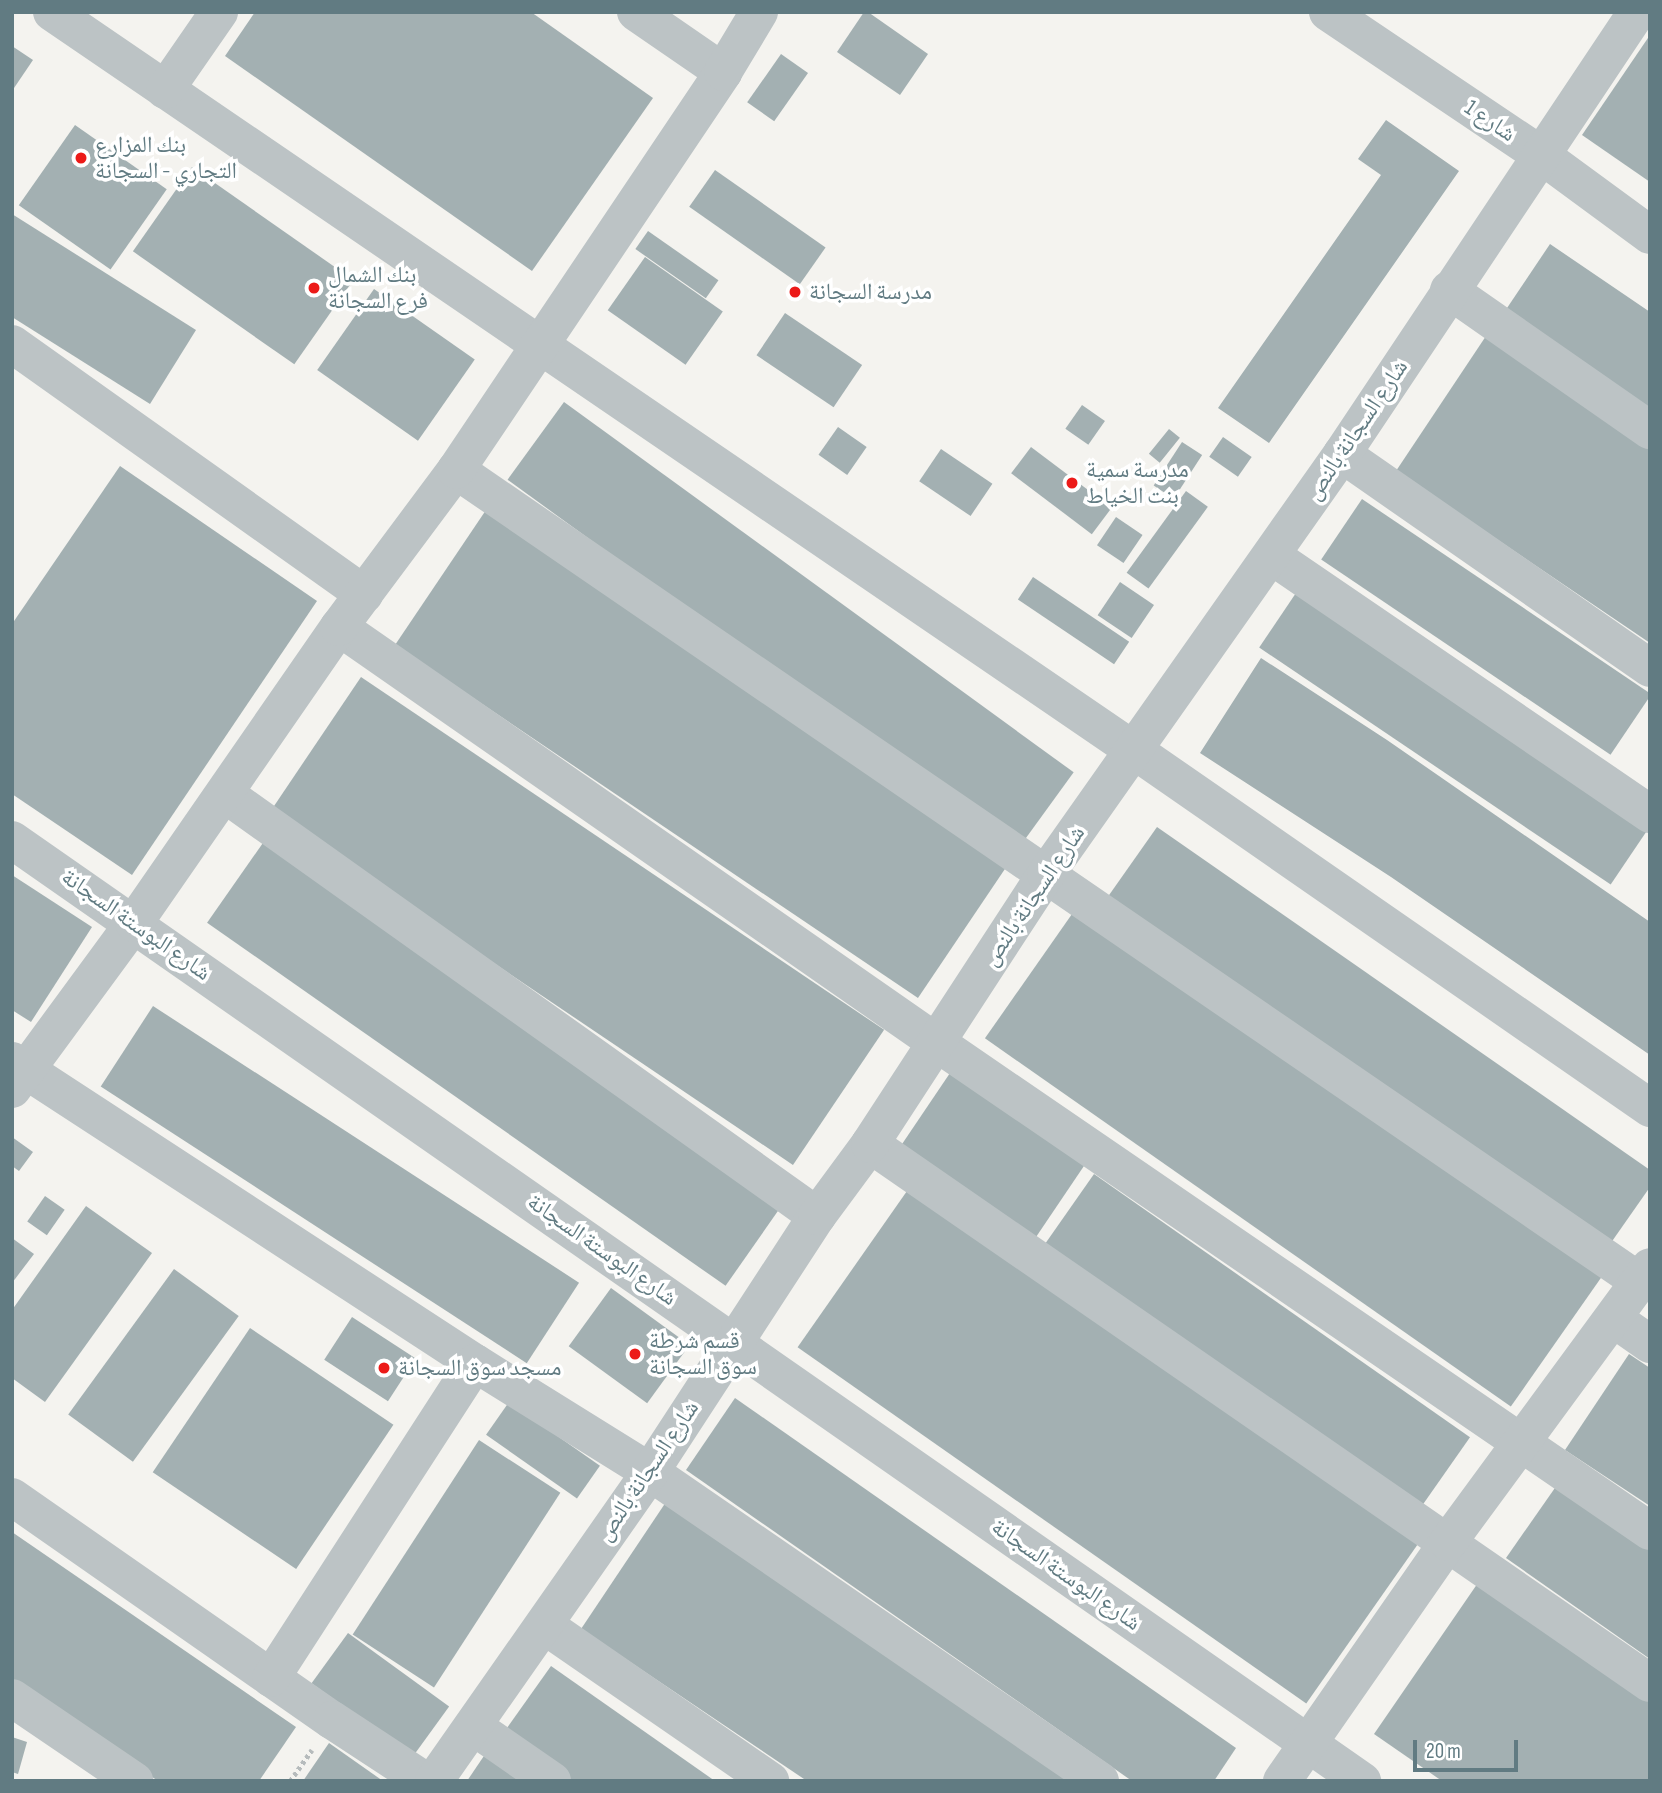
<!DOCTYPE html>
<meta charset="utf-8">
<style>
body{margin:0}
#map{position:relative;width:1662px;height:1793px;overflow:hidden;background:#f4f3ef;font-family:"Sofia Sans Condensed","Noto Naskh Arabic",sans-serif}
div>[style]{position:absolute}
[style*='--x']{left:calc(var(--x)*1px);top:calc(var(--y)*1px);width:calc(var(--w)*1px);rotate:calc(var(--a)*1deg)}
.building>*{inset:0;background:#a3b0b2;transform-origin:0 0}
.path>*{height:4.5px;margin-top:-2.25px;transform-origin:0;background:repeating-linear-gradient(90deg,#b6bbbc 0 3.5px,transparent 0 7px)}
.minor>*{height:38px;margin:-19px;padding:0 19px;transform-origin:19px;border-radius:19px;background:#bcc3c5}
.dots>*{width:19px;height:19px;translate:-50% -50%;box-sizing:border-box;border:4px solid #fff;border-radius:50%}
span{translate:-50% -50%;white-space:nowrap;text-align:center;line-height:1.15;-webkit-text-stroke:7px #fff;paint-order:stroke}
.street-label{font-size:23px;color:#617b82}
.poi-label{font-size:23px;color:#617b82}
.left{translate:0 -50%;text-align:left}
.frame{position:absolute;inset:0;border:14px solid #617b82;pointer-events:none}
.scale{position:absolute;left:1413px;top:1740px;width:105px;height:32px;box-sizing:border-box;border:4px solid #617b82;border-top:0;padding-left:9px;font-size:21px;line-height:24px;white-space:nowrap;color:#617b82;-webkit-text-stroke:5px #fff;paint-order:stroke}
</style>
<div id="map">
<div class="building">
<div style="clip-path:polygon(255px 12px,531px 12px,653px 98px,532px 271px,225px 56px)"></div>
<div style="clip-path:polygon(864px 12px,868px 12px,928px 54px,900px 95px,837px 52px)"></div>
<div style="clip-path:polygon(1650px 35px,1650px 182px,1582px 135px)"></div>
<div style="clip-path:polygon(12px 46px,33px 60px,12px 91px)"></div>
<div style="left:781px;top:54px;width:33px;height:59px;rotate:35deg"></div>
<div style="clip-path:polygon(1386px 120px,1459px 171px,1269px 443px,1218px 408px,1381px 175px,1358px 159px)"></div>
<div style="left:75px;top:125px;width:112px;height:98px;rotate:35deg"></div>
<div style="left:192px;top:167px;width:197px;height:103px;rotate:35deg"></div>
<div style="left:715px;top:170px;width:135px;height:45px;rotate:35deg"></div>
<div style="clip-path:polygon(12px 214px,196px 330px,150px 404px,12px 317px)"></div>
<div style="left:648px;top:231px;width:86px;height:22px;rotate:35deg"></div>
<div style="clip-path:polygon(1550px 244px,1650px 312px,1650px 409px,1505px 311px)"></div>
<div style="left:645px;top:257px;width:95px;height:65px;rotate:35deg"></div>
<div style="left:374px;top:289px;width:123px;height:99px;rotate:35deg"></div>
<div style="left:785px;top:313px;width:93px;height:51px;rotate:34deg"></div>
<div style="clip-path:polygon(1486px 336px,1650px 447px,1650px 643px,1396px 471px)"></div>
<div style="left:564px;top:402px;width:630px;height:96px;rotate:36deg"></div>
<div style="left:1082px;top:405px;width:28px;height:29px;rotate:35deg"></div>
<div style="left:838px;top:427px;width:35px;height:34px;rotate:35deg"></div>
<div style="left:1169px;top:429px;width:14px;height:32px;rotate:39deg"></div>
<div style="left:1223px;top:437px;width:35px;height:24px;rotate:35deg"></div>
<div style="left:1182px;top:442px;width:24px;height:52px;rotate:33deg"></div>
<div style="left:1031px;top:447px;width:101px;height:33px;rotate:37deg"></div>
<div style="left:941px;top:449px;width:62px;height:39px;rotate:34deg"></div>
<div style="clip-path:polygon(120px 466px,317px 601px,132px 875px,12px 794px,12px 624px)"></div>
<div style="left:1186px;top:491px;width:27px;height:101px;rotate:36deg"></div>
<div style="left:1362px;top:499px;width:349px;height:73px;rotate:34deg"></div>
<div style="left:486px;top:510px;width:631px;height:163px;rotate:34deg"></div>
<div style="left:1116px;top:517px;width:32px;height:34px;rotate:34deg"></div>
<div style="left:1033px;top:577px;width:116px;height:27px;rotate:34deg"></div>
<div style="left:1120px;top:582px;width:41px;height:40px;rotate:34deg"></div>
<div style="left:1300px;top:587px;width:424px;height:73px;rotate:34deg"></div>
<div style="clip-path:polygon(1261px 658px,1387px 740px,1650px 922px,1650px 1055px,1391px 877px,1200px 753px)"></div>
<div style="left:361px;top:677px;width:631px;height:163px;rotate:34deg"></div>
<div style="clip-path:polygon(1157px 827px,1650px 1170px,1650px 1187px,1608px 1247px,1107px 898px)"></div>
<div style="left:265px;top:840px;width:633px;height:101px;rotate:35deg"></div>
<div style="clip-path:polygon(12px 875px,92px 927px,31px 1022px,12px 1010px)"></div>
<div style="left:1079px;top:904px;width:642px;height:164px;rotate:35deg"></div>
<div style="left:153px;top:1006px;width:508px;height:96px;rotate:33deg"></div>
<div style="left:950px;top:1073px;width:163px;height:89px;rotate:34deg"></div>
<div style="clip-path:polygon(12px 1137px,33px 1152px,19px 1171px,12px 1166px)"></div>
<div style="left:1094px;top:1174px;width:459px;height:87px;rotate:35deg"></div>
<div style="left:914px;top:1181px;width:621px;height:203px;rotate:35deg"></div>
<div style="left:45px;top:1196px;width:24px;height:31px;rotate:35deg"></div>
<div style="clip-path:polygon(86px 1206px,152px 1253px,45px 1402px,12px 1378px,12px 1310px)"></div>
<div style="clip-path:polygon(12px 1238px,34px 1254px,12px 1283px)"></div>
<div style="left:174px;top:1269px;width:80px;height:180px;rotate:36deg"></div>
<div style="left:611px;top:1288px;width:97px;height:72px;rotate:36deg"></div>
<div style="left:352px;top:1317px;width:76px;height:51px;rotate:33deg"></div>
<div style="left:250px;top:1328px;width:173px;height:174px;rotate:34deg"></div>
<div style="clip-path:polygon(1629px 1354px,1650px 1368px,1650px 1506px,1565px 1450px)"></div>
<div style="clip-path:polygon(735px 1398px,1236px 1748px,1214px 1781px,1132px 1781px,686px 1470px)"></div>
<div style="left:509px;top:1402px;width:111px;height:40px;rotate:35deg"></div>
<div style="left:479px;top:1440px;width:97px;height:232px;rotate:33deg"></div>
<div style="clip-path:polygon(1557px 1485px,1650px 1550px,1650px 1659px,1506px 1558px)"></div>
<div style="clip-path:polygon(668px 1499px,1088px 1781px,807px 1781px,581px 1629px)"></div>
<div style="clip-path:polygon(12px 1532px,296px 1727px,259px 1781px,158px 1781px,12px 1680px)"></div>
<div style="clip-path:polygon(1482px 1577px,1650px 1693px,1650px 1781px,1442px 1781px,1374px 1734px)"></div>
<div style="left:348px;top:1633px;width:125px;height:62px;rotate:36deg"></div>
<div style="clip-path:polygon(551px 1666px,715px 1781px,567px 1781px,502px 1735px)"></div>
<div style="clip-path:polygon(12px 1737px,27px 1742px,18px 1774px,12px 1772px)"></div>
<div style="clip-path:polygon(329px 1743px,383px 1781px,303px 1781px)"></div>
<div style="clip-path:polygon(490px 1747px,539px 1781px,467px 1781px)"></div>
</div>
<div class="path">
<div style="--x:290;--y:1781;--w:38;--a:-55"></div>
</div>
<div class="minor">
<div style="--x:52;--y:12;--w:1311;--a:34.31"></div>
<div style="--x:1135;--y:751;--w:627;--a:34.73"></div>
<div style="--x:636;--y:12;--w:106;--a:34.6"></div>
<div style="--x:1328;--y:12;--w:257;--a:33.9"></div>
<div style="--x:1541;--y:155;--w:135;--a:36.3"></div>
<div style="--x:165;--y:90;--w:95;--a:-55.3"></div>
<div style="--x:1449;--y:290;--w:245;--a:34.9"></div>
<div style="--x:12;--y:344;--w:432;--a:35.4"></div>
<div style="--x:1342;--y:454;--w:375;--a:34.8"></div>
<div style="--x:456;--y:470;--w:1436;--a:34.44"></div>
<div style="--x:1272;--y:556;--w:458;--a:34.3"></div>
<div style="--x:339;--y:627;--w:728;--a:34.82"></div>
<div style="--x:937;--y:1043;--w:864;--a:34.39"></div>
<div style="--x:225;--y:794;--w:727;--a:35.48"></div>
<div style="--x:12;--y:840;--w:1646;--a:34.88"></div>
<div style="--x:12;--y:1061;--w:553;--a:33.12"></div>
<div style="--x:475;--y:1363;--w:206;--a:31.9"></div>
<div style="--x:650;--y:1472;--w:546;--a:34.48"></div>
<div style="--x:12;--y:1089;--w:206;--a:-53.7"></div>
<div style="--x:134;--y:923;--w:360;--a:-55.3"></div>
<div style="--x:339;--y:627;--w:196;--a:-53.3"></div>
<div style="--x:456;--y:470;--w:479;--a:-56.1"></div>
<div style="--x:723;--y:72;--w:70;--a:-59"></div>
<div style="--x:870;--y:1144;--w:948;--a:34.65"></div>
<div style="--x:1614;--y:1319;--w:44;--a:34.8"></div>
<div style="--x:12;--y:1497;--w:390;--a:34.9"></div>
<div style="--x:332;--y:1720;--w:111;--a:33.3"></div>
<div style="--x:544;--y:1625;--w:275;--a:34.6"></div>
<div style="--x:271;--y:1678;--w:375;--a:-57.1"></div>
<div style="--x:12;--y:1698;--w:148;--a:34.2"></div>
<div style="--x:474;--y:1727;--w:95;--a:34.7"></div>
<div style="--x:434;--y:1781;--w:377;--a:-55"></div>
<div style="--x:650;--y:1472;--w:306;--a:-56.9"></div>
<div style="--x:817;--y:1216;--w:89;--a:-53.6"></div>
<div style="--x:870;--y:1144;--w:322;--a:-56.9"></div>
<div style="--x:1046;--y:874;--w:514;--a:-54.83"></div>
<div style="--x:1342;--y:454;--w:531;--a:-56.28"></div>
<div style="--x:1282;--y:1781;--w:291;--a:-55.2"></div>
<div style="--x:1448;--y:1542;--w:341;--a:-53.7"></div>
</div>
<div class="dots">
<div style="left:81px;top:158px;background:#ec1a18"></div>
<div style="left:314px;top:288px;background:#ec1a18"></div>
<div style="left:795px;top:292px;background:#ec1a18"></div>
<div style="left:1072px;top:483px;background:#ec1a18"></div>
<div style="left:635px;top:1354px;background:#ec1a18"></div>
<div style="left:384px;top:1368px;background:#ec1a18"></div>
</div>
<div class="street-label">
<span style="left:1490px;top:121px;rotate:34deg">شارع 1</span>
<span style="left:1357px;top:430px;rotate:-56deg">شارع السجانة بالنص</span>
<span style="left:1034px;top:896px;rotate:-56deg">شارع السجانة بالنص</span>
<span style="left:136px;top:925px;rotate:35deg">شارع البوستة السجانة</span>
<span style="left:602px;top:1250px;rotate:35deg">شارع البوستة السجانة</span>
<span style="left:648px;top:1471px;rotate:-56deg">شارع السجانة بالنص</span>
<span style="left:1066px;top:1575px;rotate:35deg">شارع البوستة السجانة</span>
</div>
<div class="poi-label">
<span class="left" style="left:95px;top:158px">بنك المزارع<br>التجاري - السجانة</span>
<span class="left" style="left:328px;top:288px">بنك الشمال<br>فرع السجانة</span>
<span class="left" style="left:809px;top:292px">مدرسة السجانة</span>
<span class="left" style="left:1086px;top:483px">مدرسة سمية<br>بنت الخياط</span>
<span class="left" style="left:649px;top:1354px">قسم شرطة<br>سوق السجانة</span>
<span class="left" style="left:398px;top:1368px">مسجد سوق السجانة</span>
</div>
<div class="frame"></div>
<div class="scale">20 m</div>
</div>
